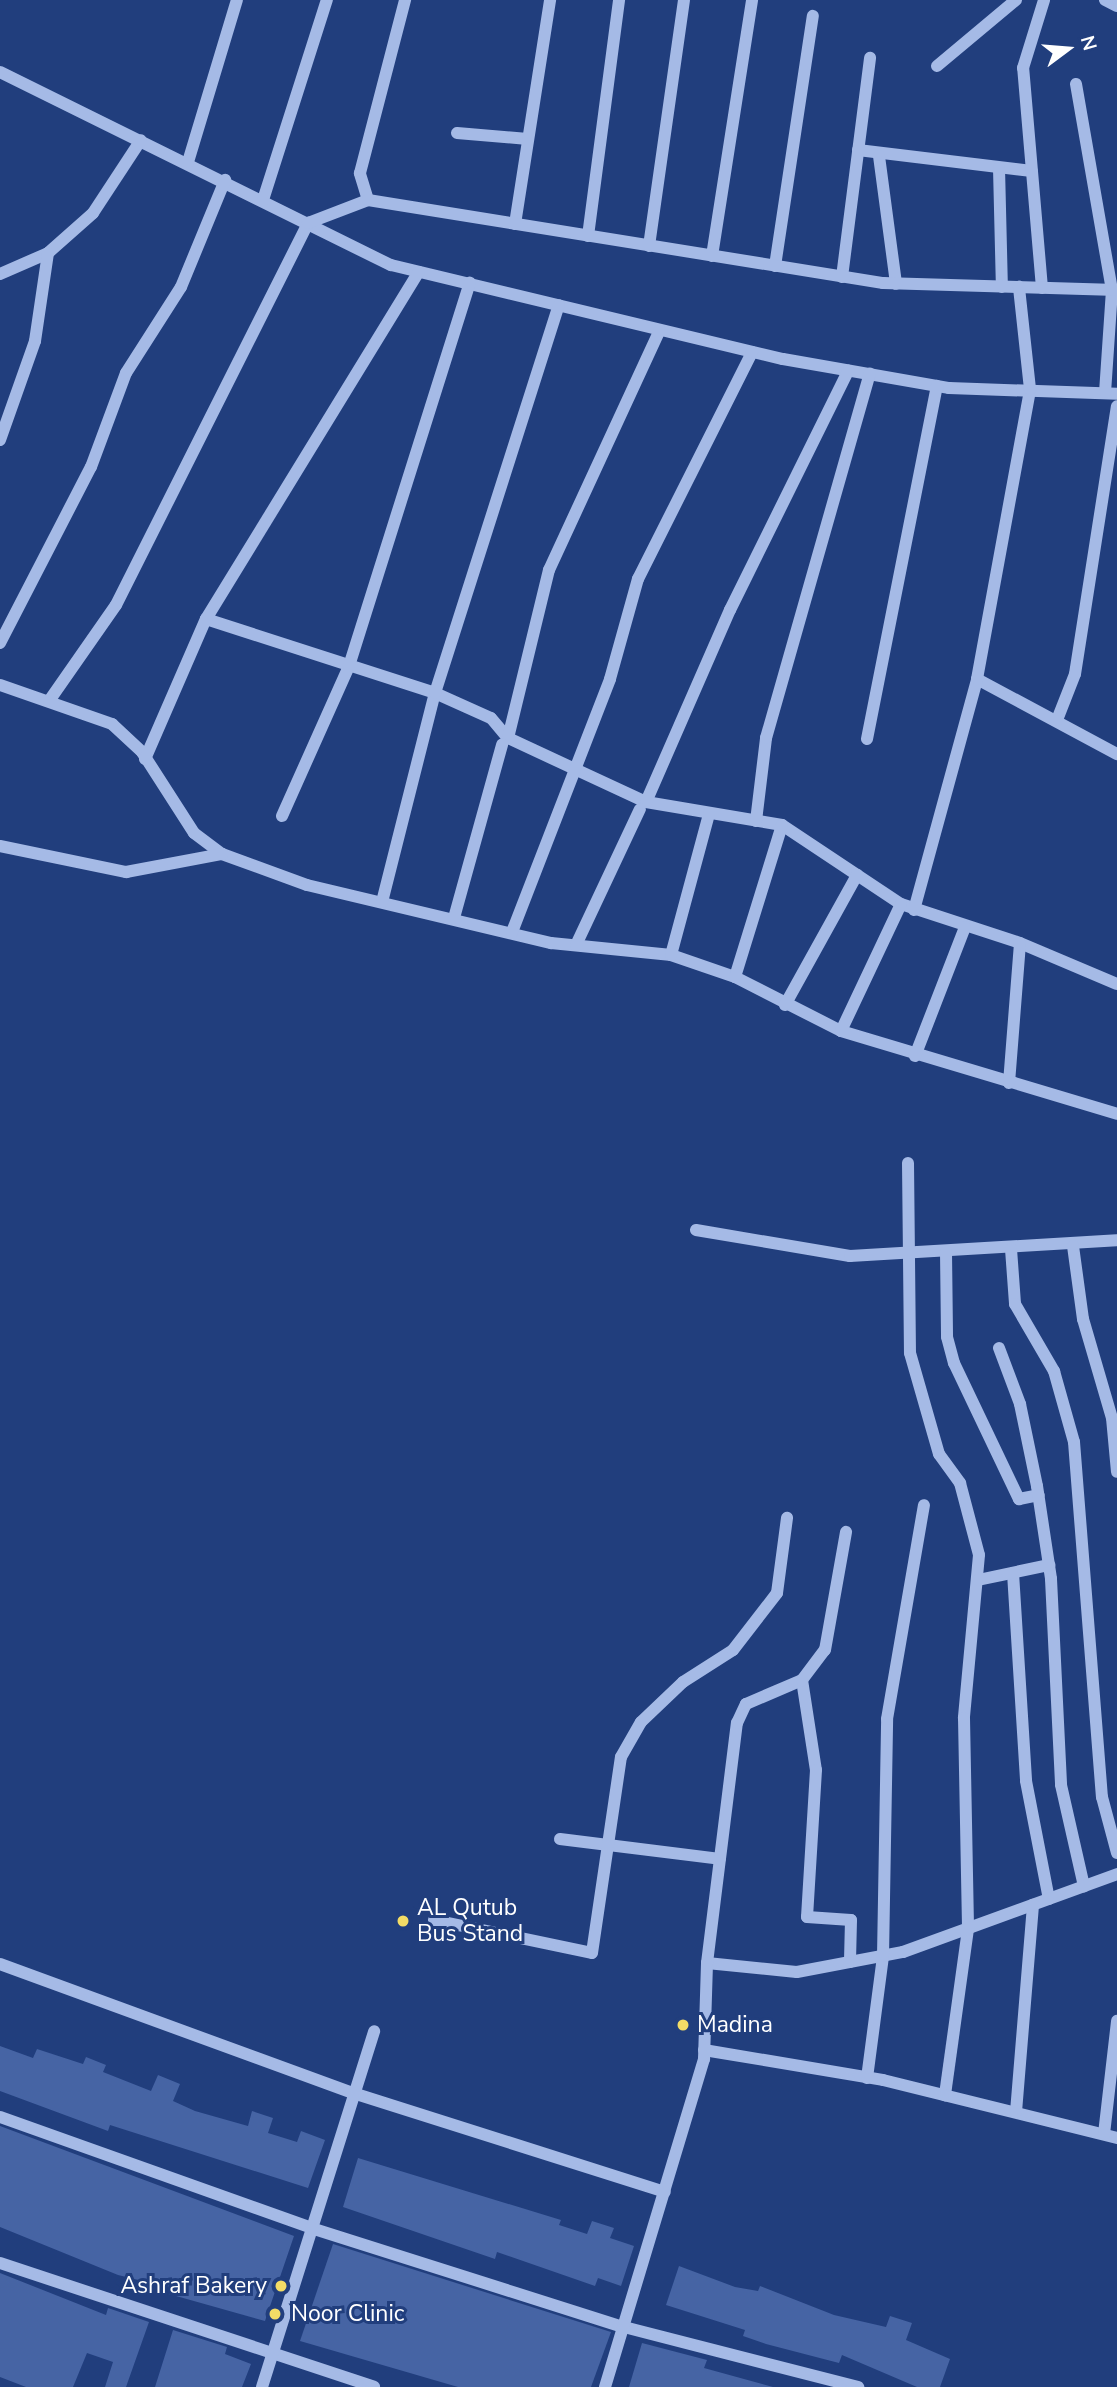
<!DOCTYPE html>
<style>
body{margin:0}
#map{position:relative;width:1117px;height:2387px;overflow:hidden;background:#213e7d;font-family:"Nunito Sans",sans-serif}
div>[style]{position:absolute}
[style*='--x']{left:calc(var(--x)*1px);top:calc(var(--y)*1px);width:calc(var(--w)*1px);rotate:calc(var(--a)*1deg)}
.building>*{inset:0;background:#4664a4}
.minor>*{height:12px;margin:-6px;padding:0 6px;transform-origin:6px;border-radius:6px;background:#a5bae6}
.dots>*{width:19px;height:19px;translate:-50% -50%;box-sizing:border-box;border:4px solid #213e7d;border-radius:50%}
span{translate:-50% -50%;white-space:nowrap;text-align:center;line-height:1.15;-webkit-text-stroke:6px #213e7d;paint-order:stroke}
.poi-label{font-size:23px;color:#fff}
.left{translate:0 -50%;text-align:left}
.right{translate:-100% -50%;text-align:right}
.north{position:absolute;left:1033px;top:14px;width:70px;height:70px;-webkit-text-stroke:5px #213e7d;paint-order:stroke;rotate:74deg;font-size:19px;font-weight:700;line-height:28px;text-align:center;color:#fff}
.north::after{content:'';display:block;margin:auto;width:24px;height:32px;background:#fff;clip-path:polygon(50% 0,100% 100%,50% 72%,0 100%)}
</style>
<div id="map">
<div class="building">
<div style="clip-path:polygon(0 2046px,33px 2058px,37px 2049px,83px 2064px,86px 2057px,106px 2065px,103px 2072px,151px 2091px,158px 2075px,180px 2084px,173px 2101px,195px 2111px,248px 2126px,252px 2111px,273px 2118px,268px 2133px,297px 2142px,301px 2131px,325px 2140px,308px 2188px,110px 2125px,108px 2131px,0 2091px)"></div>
<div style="clip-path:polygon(0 2126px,294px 2236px,265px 2321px,169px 2294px,171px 2288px,118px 2275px,0 2227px)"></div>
<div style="clip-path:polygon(358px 2158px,561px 2220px,559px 2225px,587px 2234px,592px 2221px,614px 2228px,610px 2238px,634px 2246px,621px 2286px,598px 2278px,595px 2286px,497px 2252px,495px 2259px,343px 2207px)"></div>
<div style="clip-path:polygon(333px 2244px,611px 2332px,591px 2387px,458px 2387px,300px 2341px)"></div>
<div style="clip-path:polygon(679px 2266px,735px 2287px,758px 2291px,760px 2286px,834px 2315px,886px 2327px,890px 2316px,912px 2323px,906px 2340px,950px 2359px,940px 2387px,917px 2387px,842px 2355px,839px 2363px,766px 2344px,743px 2336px,745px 2330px,666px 2305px)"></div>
<div style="clip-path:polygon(0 2273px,106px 2315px,108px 2308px,149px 2322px,126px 2387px,105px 2387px,113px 2362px,87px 2353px,73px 2387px,26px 2387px,0 2377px)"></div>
<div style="clip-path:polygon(173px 2330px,227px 2347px,225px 2354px,251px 2364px,242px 2387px,155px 2387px)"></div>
<div style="clip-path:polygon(642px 2343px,707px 2360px,704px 2368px,773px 2387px,629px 2387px)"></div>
</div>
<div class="minor">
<div style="--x:1105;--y:0;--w:13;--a:27"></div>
<div style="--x:937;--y:66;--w:103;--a:-39.9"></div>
<div style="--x:0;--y:72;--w:436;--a:26.3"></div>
<div style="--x:391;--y:265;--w:403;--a:13.5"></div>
<div style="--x:783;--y:359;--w:169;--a:9.9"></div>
<div style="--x:949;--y:388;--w:168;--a:2"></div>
<div style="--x:1076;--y:84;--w:209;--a:80.1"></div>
<div style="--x:1112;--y:290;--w:102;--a:93.9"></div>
<div style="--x:457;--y:133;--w:71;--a:4.8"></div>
<div style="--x:858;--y:150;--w:175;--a:6.9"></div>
<div style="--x:879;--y:156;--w:129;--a:82.4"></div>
<div style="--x:188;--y:162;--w:169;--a:-73.2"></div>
<div style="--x:999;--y:168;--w:119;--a:88.6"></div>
<div style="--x:263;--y:200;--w:210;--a:-72.3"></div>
<div style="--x:368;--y:200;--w:28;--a:-107"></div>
<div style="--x:360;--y:173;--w:179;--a:-75.4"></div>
<div style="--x:515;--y:224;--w:227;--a:-81.1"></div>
<div style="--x:588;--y:236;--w:238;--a:-82.5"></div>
<div style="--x:649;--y:246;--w:248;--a:-81.9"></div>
<div style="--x:712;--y:256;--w:259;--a:-81.1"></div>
<div style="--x:775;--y:266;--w:253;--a:-81.4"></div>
<div style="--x:0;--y:274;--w:52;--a:-23.6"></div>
<div style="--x:48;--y:253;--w:60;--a:-41.6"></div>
<div style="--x:93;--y:213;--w:87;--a:-56.7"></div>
<div style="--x:842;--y:277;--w:221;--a:-82.7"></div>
<div style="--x:1042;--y:288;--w:221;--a:-94.9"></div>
<div style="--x:1023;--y:68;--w:71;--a:-72.8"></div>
<div style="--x:0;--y:440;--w:105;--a:-70.5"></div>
<div style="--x:35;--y:341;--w:89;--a:-81.6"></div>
<div style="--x:206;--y:619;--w:241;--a:17.9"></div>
<div style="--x:435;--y:693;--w:61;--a:24.1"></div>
<div style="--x:491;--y:718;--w:26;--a:50"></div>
<div style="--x:508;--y:738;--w:152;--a:24.9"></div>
<div style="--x:646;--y:802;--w:138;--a:9.6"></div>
<div style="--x:782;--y:825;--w:143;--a:33.6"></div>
<div style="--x:901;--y:904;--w:125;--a:18.1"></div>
<div style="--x:1020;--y:943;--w:105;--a:22.9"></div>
<div style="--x:0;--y:643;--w:198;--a:-62.7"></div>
<div style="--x:91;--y:467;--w:100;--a:-69.6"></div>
<div style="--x:126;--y:373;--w:102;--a:-57.4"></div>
<div style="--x:181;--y:287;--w:116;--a:-67.6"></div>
<div style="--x:977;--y:679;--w:159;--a:28.2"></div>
<div style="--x:0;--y:685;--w:119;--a:19.2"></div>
<div style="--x:112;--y:724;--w:41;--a:43"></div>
<div style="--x:142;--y:752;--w:96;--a:57.3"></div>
<div style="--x:194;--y:833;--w:35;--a:37"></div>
<div style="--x:222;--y:854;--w:90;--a:20"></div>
<div style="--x:307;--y:885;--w:251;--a:13.4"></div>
<div style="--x:551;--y:943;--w:121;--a:5.7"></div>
<div style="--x:671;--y:955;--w:68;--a:19"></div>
<div style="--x:735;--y:977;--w:119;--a:27"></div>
<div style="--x:841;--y:1031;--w:288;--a:16.7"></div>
<div style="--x:49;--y:701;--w:117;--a:-55.1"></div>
<div style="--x:116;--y:605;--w:428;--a:-63.3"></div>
<div style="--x:308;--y:223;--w:64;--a:-21"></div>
<div style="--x:368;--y:200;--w:522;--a:9.16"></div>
<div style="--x:883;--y:283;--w:234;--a:1.7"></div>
<div style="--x:1057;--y:720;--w:49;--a:-68.6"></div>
<div style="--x:1075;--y:674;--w:271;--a:-81.1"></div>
<div style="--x:508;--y:738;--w:173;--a:-76.3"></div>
<div style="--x:549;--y:570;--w:264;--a:-65.2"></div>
<div style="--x:867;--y:739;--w:360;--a:-78.8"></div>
<div style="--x:145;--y:759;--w:153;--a:-66.5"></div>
<div style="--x:206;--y:619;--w:407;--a:-58.5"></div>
<div style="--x:646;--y:802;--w:210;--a:-66.4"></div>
<div style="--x:730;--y:610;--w:267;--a:-63.7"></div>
<div style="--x:282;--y:816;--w:164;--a:-65.9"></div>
<div style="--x:349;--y:666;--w:402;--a:-72.5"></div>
<div style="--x:756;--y:821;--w:84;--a:-83.1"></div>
<div style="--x:766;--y:738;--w:379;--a:-74.1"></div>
<div style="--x:0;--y:846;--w:129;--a:11.7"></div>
<div style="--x:126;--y:872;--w:98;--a:-10.6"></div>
<div style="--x:382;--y:902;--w:216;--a:-75.8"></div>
<div style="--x:435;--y:693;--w:407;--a:-72.3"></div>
<div style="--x:914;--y:910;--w:239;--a:-74.7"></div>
<div style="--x:977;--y:679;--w:295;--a:-79.6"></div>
<div style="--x:1030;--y:389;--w:103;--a:-96.2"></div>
<div style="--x:454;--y:918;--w:180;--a:-74.5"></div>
<div style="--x:512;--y:932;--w:271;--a:-68.8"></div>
<div style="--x:610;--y:679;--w:104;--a:-74.4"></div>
<div style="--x:638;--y:579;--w:254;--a:-63.3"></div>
<div style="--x:576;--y:945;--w:150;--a:-64.8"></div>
<div style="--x:671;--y:955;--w:146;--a:-74.9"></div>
<div style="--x:735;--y:977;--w:159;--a:-72.8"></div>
<div style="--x:785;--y:1005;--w:149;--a:-61"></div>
<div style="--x:841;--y:1031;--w:140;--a:-64.7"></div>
<div style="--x:915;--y:1056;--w:138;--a:-68.8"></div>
<div style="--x:1009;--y:1083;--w:140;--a:-85.5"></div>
<div style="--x:908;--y:1163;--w:190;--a:89.4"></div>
<div style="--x:910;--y:1353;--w:105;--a:74"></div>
<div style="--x:939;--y:1454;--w:36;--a:54"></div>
<div style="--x:960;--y:1483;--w:74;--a:75.2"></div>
<div style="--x:979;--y:1555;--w:164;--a:95.3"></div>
<div style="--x:964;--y:1718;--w:211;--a:88.9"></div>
<div style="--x:968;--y:1929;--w:168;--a:97.9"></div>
<div style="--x:696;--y:1230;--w:156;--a:9.6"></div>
<div style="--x:850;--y:1256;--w:267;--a:-3.4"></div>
<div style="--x:1073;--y:1246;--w:74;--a:82.2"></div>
<div style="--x:1083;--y:1319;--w:103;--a:73.7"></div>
<div style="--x:1112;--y:1418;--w:54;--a:84.7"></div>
<div style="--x:1011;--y:1249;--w:55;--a:85.8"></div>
<div style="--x:1015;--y:1304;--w:78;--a:59.8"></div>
<div style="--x:1054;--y:1371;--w:74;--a:74.3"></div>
<div style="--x:1074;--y:1442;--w:356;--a:85.5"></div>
<div style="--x:1102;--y:1797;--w:58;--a:75"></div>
<div style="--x:946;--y:1252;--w:85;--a:89.3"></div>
<div style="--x:947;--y:1337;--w:27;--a:75"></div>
<div style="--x:954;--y:1363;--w:151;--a:64.5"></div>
<div style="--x:1019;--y:1499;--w:20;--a:-11"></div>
<div style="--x:999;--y:1348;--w:60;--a:69.4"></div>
<div style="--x:1020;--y:1404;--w:84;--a:78.3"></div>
<div style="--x:1037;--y:1486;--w:94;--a:81.4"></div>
<div style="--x:1051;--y:1579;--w:206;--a:87.2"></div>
<div style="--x:1061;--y:1785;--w:104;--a:77.2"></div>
<div style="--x:1013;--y:1573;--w:208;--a:86.4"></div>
<div style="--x:1026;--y:1781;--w:120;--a:79"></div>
<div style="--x:978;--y:1580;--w:73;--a:-11.9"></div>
<div style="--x:802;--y:1680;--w:91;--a:81.2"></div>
<div style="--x:816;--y:1770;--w:147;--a:93.5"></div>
<div style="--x:807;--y:1917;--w:44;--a:3.9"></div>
<div style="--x:851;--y:1920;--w:42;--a:91.4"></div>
<div style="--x:560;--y:1839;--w:161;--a:7.1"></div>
<div style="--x:434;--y:1920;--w:161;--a:11.8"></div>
<div style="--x:592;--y:1953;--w:198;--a:-81.6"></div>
<div style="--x:621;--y:1757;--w:40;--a:-60.3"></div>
<div style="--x:641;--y:1722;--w:58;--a:-43.6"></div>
<div style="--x:683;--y:1682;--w:59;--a:-32.6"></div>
<div style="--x:733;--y:1650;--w:72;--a:-52.3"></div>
<div style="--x:777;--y:1593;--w:76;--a:-82.4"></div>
<div style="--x:707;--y:1963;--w:90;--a:5.7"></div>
<div style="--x:797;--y:1972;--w:108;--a:-10.7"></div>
<div style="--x:903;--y:1952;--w:228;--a:-20"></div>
<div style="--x:0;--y:1964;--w:376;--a:20.1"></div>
<div style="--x:353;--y:2093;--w:327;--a:17.6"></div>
<div style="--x:704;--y:2050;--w:181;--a:9.5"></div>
<div style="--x:883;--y:2080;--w:241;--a:13.9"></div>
<div style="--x:867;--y:2078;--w:123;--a:-82.5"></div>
<div style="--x:883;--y:1956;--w:237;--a:-89"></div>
<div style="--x:887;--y:1719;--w:217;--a:-80.2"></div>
<div style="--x:1016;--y:2112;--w:208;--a:-85.3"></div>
<div style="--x:0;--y:2117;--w:330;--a:19.6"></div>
<div style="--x:311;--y:2228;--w:328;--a:17.6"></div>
<div style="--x:624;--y:2327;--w:242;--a:14.4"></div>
<div style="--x:1104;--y:2134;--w:114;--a:-83.4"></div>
<div style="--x:0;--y:2263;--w:394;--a:18.3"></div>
<div style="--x:262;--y:2387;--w:373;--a:-72.5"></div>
<div style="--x:605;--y:2387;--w:343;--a:-73.2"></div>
<div style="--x:704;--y:2059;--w:96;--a:-88.2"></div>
<div style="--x:707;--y:1963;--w:242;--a:-82.9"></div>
<div style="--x:737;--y:1723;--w:21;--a:-65"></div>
<div style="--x:746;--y:1704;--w:61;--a:-23.2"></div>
<div style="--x:802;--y:1680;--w:38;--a:-53"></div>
<div style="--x:825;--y:1650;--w:120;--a:-79.9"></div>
</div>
<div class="dots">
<div style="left:403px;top:1921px;background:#f3dc66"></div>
<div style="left:683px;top:2025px;background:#f3dc66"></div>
<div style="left:281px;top:2286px;background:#f3dc66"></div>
<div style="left:275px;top:2314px;background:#f3dc66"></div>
</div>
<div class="poi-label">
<span class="left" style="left:417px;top:1921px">AL Qutub<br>Bus Stand</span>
<span class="left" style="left:697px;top:2025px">Madina</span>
<span class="right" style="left:267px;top:2286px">Ashraf Bakery</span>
<span class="left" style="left:291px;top:2314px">Noor Clinic</span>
</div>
<div class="north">N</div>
</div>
